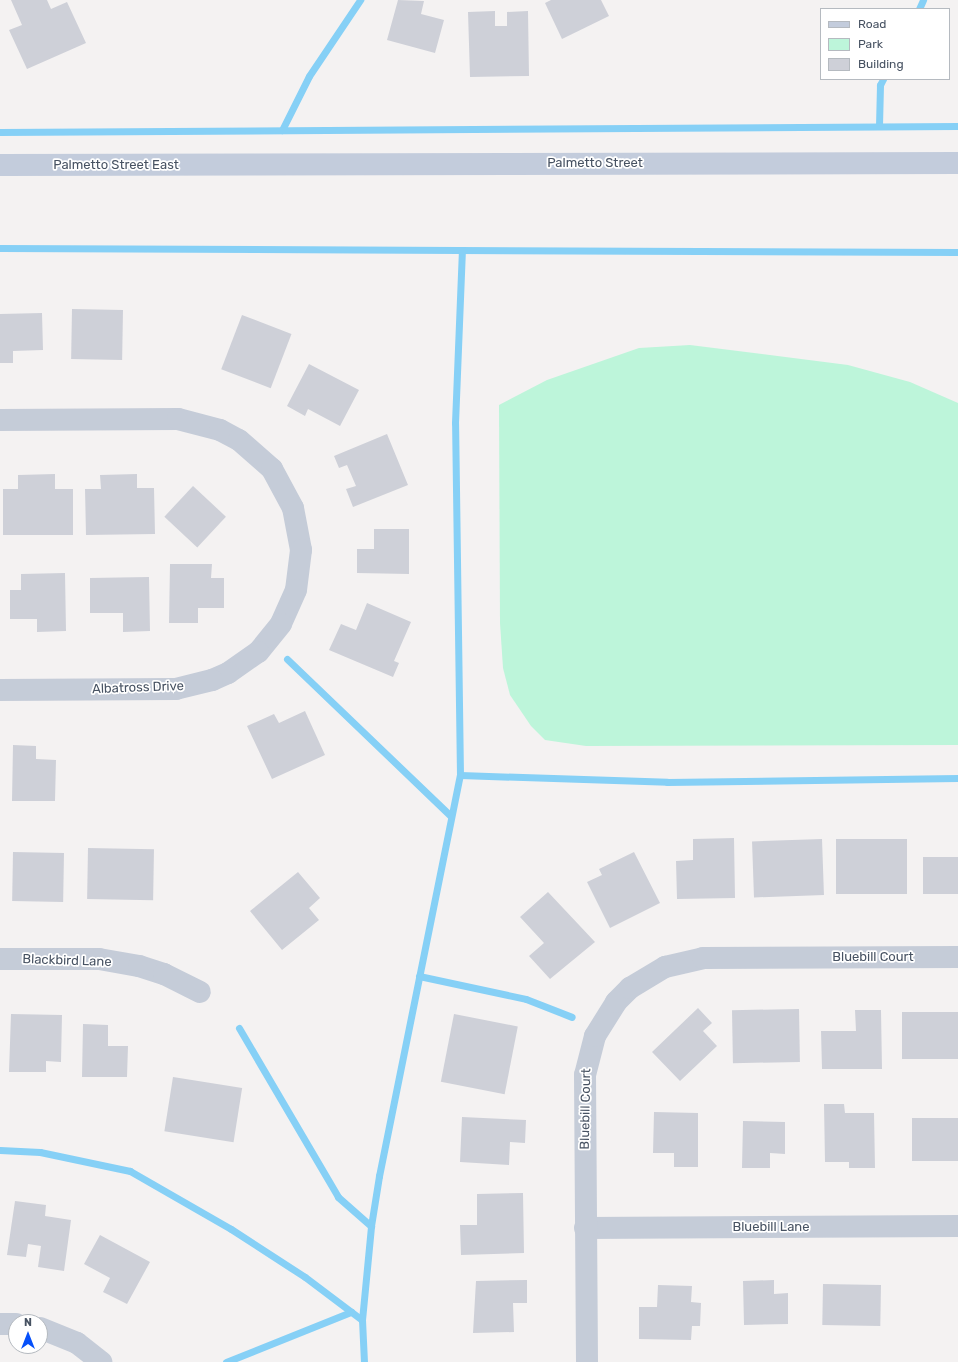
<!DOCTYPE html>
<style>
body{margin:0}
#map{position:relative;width:958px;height:1362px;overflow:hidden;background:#f4f2f2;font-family:Rubik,sans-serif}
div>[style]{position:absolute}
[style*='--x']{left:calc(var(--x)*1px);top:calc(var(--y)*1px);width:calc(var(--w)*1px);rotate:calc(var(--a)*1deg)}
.green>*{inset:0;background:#bdf5da}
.stream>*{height:7px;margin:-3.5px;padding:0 3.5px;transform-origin:3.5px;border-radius:3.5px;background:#86d0f6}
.building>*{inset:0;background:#ced0d8;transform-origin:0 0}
.minor>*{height:22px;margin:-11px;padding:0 11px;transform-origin:11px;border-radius:11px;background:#c5ccd8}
.secondary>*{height:22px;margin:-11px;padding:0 11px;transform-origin:11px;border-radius:11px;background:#c3ccdc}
span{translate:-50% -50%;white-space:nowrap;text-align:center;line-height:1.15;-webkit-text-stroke:3.5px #fff;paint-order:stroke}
.street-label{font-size:13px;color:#475262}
.legend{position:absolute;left:820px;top:8px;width:130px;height:72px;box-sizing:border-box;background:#fff;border:1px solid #b5bac0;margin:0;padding:5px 7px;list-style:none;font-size:12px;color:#475262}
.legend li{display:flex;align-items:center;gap:8px;height:20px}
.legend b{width:20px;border:1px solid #b5bac0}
.north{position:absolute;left:8px;top:1314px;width:40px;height:40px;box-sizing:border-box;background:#fff;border:1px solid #b5bac0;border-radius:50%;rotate:0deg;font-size:11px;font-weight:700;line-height:16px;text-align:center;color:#475262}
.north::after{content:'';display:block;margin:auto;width:14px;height:18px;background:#0650fa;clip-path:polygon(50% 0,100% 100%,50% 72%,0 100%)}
</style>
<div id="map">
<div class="green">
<div style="clip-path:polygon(690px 345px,848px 365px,910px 382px,958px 403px,958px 745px,586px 746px,545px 740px,531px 726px,510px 695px,503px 668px,500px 623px,499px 405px,547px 380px,639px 348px)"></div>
</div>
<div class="stream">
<div style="--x:919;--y:9;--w:10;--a:-66"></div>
<div style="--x:879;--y:126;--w:41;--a:-88.6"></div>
<div style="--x:880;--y:85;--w:7;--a:-63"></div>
<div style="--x:282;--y:130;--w:60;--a:-63.4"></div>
<div style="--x:309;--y:76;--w:92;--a:-56.1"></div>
<div style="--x:0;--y:132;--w:958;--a:-0.36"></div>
<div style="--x:0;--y:248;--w:958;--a:0.24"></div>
<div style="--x:287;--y:659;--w:227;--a:43.8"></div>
<div style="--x:460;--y:775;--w:207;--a:1.9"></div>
<div style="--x:667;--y:782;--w:291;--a:-0.8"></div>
<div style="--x:419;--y:976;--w:109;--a:12.1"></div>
<div style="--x:526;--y:999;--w:49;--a:21.4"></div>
<div style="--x:239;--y:1028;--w:196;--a:59.6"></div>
<div style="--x:338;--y:1197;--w:44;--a:41.3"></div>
<div style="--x:0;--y:1150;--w:40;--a:2.9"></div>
<div style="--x:40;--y:1152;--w:92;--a:11.9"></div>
<div style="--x:130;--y:1171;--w:116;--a:29.9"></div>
<div style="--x:231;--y:1229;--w:88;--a:33"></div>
<div style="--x:305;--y:1277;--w:71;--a:37"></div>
<div style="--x:226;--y:1362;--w:135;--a:-21.8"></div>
<div style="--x:364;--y:1362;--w:42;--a:-92.7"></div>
<div style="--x:362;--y:1320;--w:94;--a:-84.5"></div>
<div style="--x:371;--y:1226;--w:51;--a:-80.9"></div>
<div style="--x:379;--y:1176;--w:409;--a:-78.6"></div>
<div style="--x:460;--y:775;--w:352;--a:-90.8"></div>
<div style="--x:455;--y:423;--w:172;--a:-87.7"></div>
</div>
<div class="building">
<div style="clip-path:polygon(11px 0,47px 0,51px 9px,67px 2px,86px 43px,27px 69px,9px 30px,22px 25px)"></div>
<div style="clip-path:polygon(398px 0,424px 1px,421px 14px,444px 20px,435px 53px,387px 40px)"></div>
<div style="clip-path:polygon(551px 0,601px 0,609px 16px,562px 39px,545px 3px)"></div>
<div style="clip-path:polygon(495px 11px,495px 26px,507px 26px,507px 12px,528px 11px,529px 76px,470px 77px,468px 12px)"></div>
<div style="left:72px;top:309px;width:51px;height:50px;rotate:1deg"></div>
<div style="clip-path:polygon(42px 313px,43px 350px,13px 351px,13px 363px,0 363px,0 314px)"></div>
<div style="left:242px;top:315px;width:53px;height:58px;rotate:21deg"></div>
<div style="clip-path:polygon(309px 364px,359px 390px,340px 426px,308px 409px,305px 416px,287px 406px)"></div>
<div style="clip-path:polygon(387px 434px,408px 485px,353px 507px,346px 489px,356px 486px,347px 465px,339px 468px,334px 456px)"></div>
<div style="clip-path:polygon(55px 474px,55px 489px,73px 489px,73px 535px,3px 535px,3px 489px,18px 489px,18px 475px)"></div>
<div style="clip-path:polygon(137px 474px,137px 488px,154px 488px,155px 534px,86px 535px,85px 489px,101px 489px,100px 475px)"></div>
<div style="left:193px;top:486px;width:45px;height:42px;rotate:43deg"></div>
<div style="clip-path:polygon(374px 529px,409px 529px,409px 574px,357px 573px,357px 549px,374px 549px)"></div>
<div style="clip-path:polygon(170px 564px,212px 564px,211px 578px,224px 578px,224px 608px,198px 608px,198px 623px,169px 623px)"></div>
<div style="clip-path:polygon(65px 573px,66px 631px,37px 632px,37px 619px,10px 619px,10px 590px,21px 590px,21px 574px)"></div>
<div style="clip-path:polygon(149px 577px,150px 631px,123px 632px,123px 613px,90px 613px,90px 578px)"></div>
<div style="clip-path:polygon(367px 603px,411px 622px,394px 661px,399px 663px,393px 677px,329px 650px,341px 624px,356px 630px)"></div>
<div style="clip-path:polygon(305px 711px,325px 755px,272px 779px,247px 726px,274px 714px,279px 723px)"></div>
<div style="clip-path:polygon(13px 745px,36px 746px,36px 759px,56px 760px,55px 801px,12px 801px)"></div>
<div style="clip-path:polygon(734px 838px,735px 898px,677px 899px,676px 861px,693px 860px,693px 839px)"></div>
<div style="left:822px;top:839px;width:56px;height:70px;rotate:88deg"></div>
<div style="left:836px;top:839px;width:71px;height:55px"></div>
<div style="left:88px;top:848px;width:66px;height:51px;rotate:1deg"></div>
<div style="left:13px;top:852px;width:51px;height:49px;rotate:1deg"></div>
<div style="clip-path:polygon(634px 852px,660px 903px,610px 928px,587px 882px,602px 875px,599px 869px)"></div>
<div style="left:923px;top:857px;width:35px;height:37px"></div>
<div style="clip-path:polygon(298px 872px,320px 898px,309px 908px,319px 920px,282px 950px,250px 911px)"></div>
<div style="clip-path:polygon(548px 892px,595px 942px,550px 979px,529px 956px,544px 943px,520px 917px)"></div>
<div style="clip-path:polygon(698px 1008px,712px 1023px,703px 1031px,717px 1046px,680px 1081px,652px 1052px)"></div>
<div style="left:799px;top:1009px;width:53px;height:67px;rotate:89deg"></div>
<div style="clip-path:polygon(855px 1010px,881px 1010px,882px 1069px,822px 1069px,821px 1031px,856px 1031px)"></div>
<div style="left:958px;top:1012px;width:47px;height:56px;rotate:90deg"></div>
<div style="clip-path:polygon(11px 1014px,62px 1015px,61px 1062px,46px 1061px,46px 1072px,9px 1072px)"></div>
<div style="left:454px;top:1014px;width:65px;height:69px;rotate:11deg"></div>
<div style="clip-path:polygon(83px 1024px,108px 1025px,108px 1046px,128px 1046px,127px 1077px,82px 1077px)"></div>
<div style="left:173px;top:1077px;width:70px;height:55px;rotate:9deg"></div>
<div style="clip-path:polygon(824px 1104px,844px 1104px,845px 1113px,874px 1113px,875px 1168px,849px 1168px,849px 1162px,825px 1162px)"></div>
<div style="clip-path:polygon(654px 1112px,698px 1113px,698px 1167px,674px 1167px,674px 1153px,653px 1153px)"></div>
<div style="clip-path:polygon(462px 1117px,526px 1120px,525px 1143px,510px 1142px,509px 1165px,460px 1162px)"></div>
<div style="left:958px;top:1118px;width:43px;height:46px;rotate:90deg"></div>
<div style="clip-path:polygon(743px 1121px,785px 1122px,785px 1154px,770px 1153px,770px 1168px,742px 1168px)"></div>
<div style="clip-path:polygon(523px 1193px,524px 1253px,461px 1255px,460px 1225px,477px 1225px,477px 1194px)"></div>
<div style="clip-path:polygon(15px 1201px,46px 1205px,45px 1216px,71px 1220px,64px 1271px,38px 1267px,41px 1246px,28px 1244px,26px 1257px,7px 1255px)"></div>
<div style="clip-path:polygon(100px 1235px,150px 1262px,127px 1304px,103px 1292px,110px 1278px,84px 1264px)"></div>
<div style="clip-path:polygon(527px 1280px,527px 1303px,513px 1303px,514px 1332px,473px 1333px,476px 1281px)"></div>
<div style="clip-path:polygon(774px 1280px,774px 1294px,788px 1293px,788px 1324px,744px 1325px,743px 1281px)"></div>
<div style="left:823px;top:1284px;width:58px;height:41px;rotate:1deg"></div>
<div style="clip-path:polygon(658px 1285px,692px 1286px,691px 1302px,701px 1303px,700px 1326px,692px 1326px,691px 1340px,639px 1339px,639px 1307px,657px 1307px)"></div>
</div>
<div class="minor">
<div style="--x:0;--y:420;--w:178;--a:-0.3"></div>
<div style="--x:178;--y:419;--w:43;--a:14.7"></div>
<div style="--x:220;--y:430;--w:21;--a:28"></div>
<div style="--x:239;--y:440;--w:44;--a:41.3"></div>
<div style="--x:272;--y:469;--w:44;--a:61.7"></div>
<div style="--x:293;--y:508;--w:43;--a:79.2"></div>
<div style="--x:301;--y:550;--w:40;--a:97.1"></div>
<div style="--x:296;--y:590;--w:37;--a:114"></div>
<div style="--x:281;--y:624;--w:36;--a:129"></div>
<div style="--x:258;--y:652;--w:37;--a:145"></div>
<div style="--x:228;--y:673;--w:17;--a:156"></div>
<div style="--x:212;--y:680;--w:37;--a:166"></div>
<div style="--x:176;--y:689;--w:176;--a:179.7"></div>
<div style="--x:0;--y:959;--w:99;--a:0"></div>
<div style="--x:99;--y:959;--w:41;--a:9.9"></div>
<div style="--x:139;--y:966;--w:26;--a:18"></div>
<div style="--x:164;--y:974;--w:40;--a:26.6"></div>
<div style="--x:585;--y:1228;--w:373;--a:-0.3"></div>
<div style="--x:0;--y:1324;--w:16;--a:0"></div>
<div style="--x:40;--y:1328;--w:40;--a:22"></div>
<div style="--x:77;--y:1343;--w:31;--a:38"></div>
<div style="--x:587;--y:1362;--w:287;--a:-90.4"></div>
<div style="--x:585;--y:1075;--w:40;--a:-75.6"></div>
<div style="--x:595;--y:1036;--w:40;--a:-58"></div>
<div style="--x:616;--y:1002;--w:20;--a:-45"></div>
<div style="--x:630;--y:988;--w:41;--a:-31"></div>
<div style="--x:665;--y:967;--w:39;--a:-13"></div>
<div style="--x:703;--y:958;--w:255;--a:-0.2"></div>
</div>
<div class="secondary">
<div style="--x:0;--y:165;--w:958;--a:-0.12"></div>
</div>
<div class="street-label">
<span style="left:595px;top:163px">Palmetto Street</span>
<span style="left:116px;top:165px">Palmetto Street East</span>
<span style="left:138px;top:688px;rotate:-2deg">Albatross Drive</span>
<span style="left:873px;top:957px">Bluebill Court</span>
<span style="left:67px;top:961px;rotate:2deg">Blackbird Lane</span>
<span style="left:586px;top:1109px;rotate:-89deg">Bluebill Court</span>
<span style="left:771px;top:1227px">Bluebill Lane</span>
</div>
<ul class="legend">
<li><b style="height:5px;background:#c3ccdc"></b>Road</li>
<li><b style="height:11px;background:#bdf5da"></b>Park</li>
<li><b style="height:11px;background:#ced0d8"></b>Building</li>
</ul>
<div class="north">N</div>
</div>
